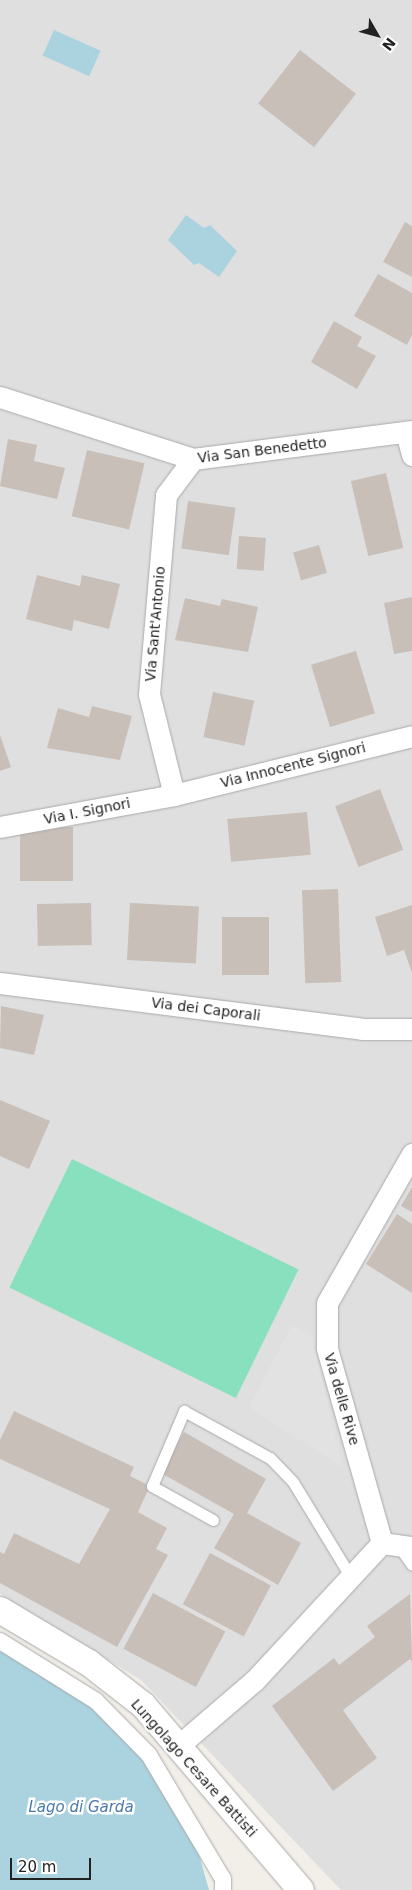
<!DOCTYPE html>
<style>
body{margin:0}
#map{position:relative;width:412px;height:1890px;overflow:hidden;background:#f2efe9;font-family:"DejaVu Sans",sans-serif}
div>[style]{position:absolute}
[style*='--x']{left:calc(var(--x)*1px);top:calc(var(--y)*1px);width:calc(var(--w)*1px);rotate:calc(var(--a)*1deg)}
.residential>*{inset:0;background:#e0dfdf}
.pitch>*{inset:0;background:#88e0be;transform-origin:0 0}
.parking>*{inset:0;background:#e2e2e2}
.water>*{inset:0;background:#aad3df;transform-origin:0 0}
.building>*{inset:0;background:#c7bfb8;transform-origin:0 0}
.roads{filter:drop-shadow(0 0 1px #a9a9a9) drop-shadow(0 0 1px #a9a9a9)}
.service>*{height:11px;margin:-5.5px;padding:0 5.5px;transform-origin:5.5px;border-radius:5.5px;background:#fff}
.pedestrian>*{height:16px;margin:-8px;padding:0 8px;transform-origin:8px;border-radius:8px;background:#fff}
.minor>*{height:21px;margin:-10.5px;padding:0 10.5px;transform-origin:10.5px;border-radius:10.5px;background:#fff}
.tertiary>*{height:26px;margin:-13px;padding:0 13px;transform-origin:13px;border-radius:13px;background:#fff}
span{translate:-50% -50%;white-space:nowrap;text-align:center;line-height:1.15;-webkit-text-stroke:5px #fff;paint-order:stroke}
.street-label{font-size:14px;color:#222}
.water-label{font-size:15px;color:#4a7aab;font-style:italic}
.north{position:absolute;left:352px;top:10px;width:50px;height:50px;-webkit-text-stroke:4px #fff;paint-order:stroke;rotate:128deg;font-size:14px;font-weight:700;line-height:20px;text-align:center;color:#222}
.north::after{content:'';display:block;margin:auto;width:18px;height:22px;background:#222;clip-path:polygon(50% 0,100% 100%,50% 72%,0 100%)}
.scale{position:absolute;left:10px;top:1858px;width:81px;height:22px;box-sizing:border-box;border:2px solid #222;border-top:0;padding-left:6px;font-size:15px;line-height:18px;white-space:nowrap;color:#222;-webkit-text-stroke:4px #fff;paint-order:stroke}
</style>
<div id="map">
<div class="residential">
<div style="clip-path:polygon(0 0,412px 0,412px 1890px,341px 1890px,141px 1680px,0 1594px)"></div>
</div>
<div class="pitch">
<div style="left:72px;top:1159px;width:252px;height:143px;rotate:26deg"></div>
</div>
<div class="parking">
<div style="clip-path:polygon(292px 1325px,311px 1335px,343px 1468px,249px 1407px)"></div>
</div>
<div class="water">
<div style="left:54px;top:30px;width:51px;height:28px;rotate:24deg"></div>
<div style="clip-path:polygon(186px 215px,204px 228px,210px 225px,237px 251px,219px 277px,199px 263px,194px 265px,168px 240px)"></div>
<div style="clip-path:polygon(0 1651px,91px 1705px,143px 1754px,198px 1851px,209px 1890px,0 1890px)"></div>
</div>
<div class="building">
<div style="left:300px;top:50px;width:71px;height:68px;rotate:38deg"></div>
<div style="clip-path:polygon(405px 222px,412px 226px,412px 277px,383px 262px)"></div>
<div style="clip-path:polygon(378px 274px,412px 293px,412px 335px,407px 345px,354px 316px)"></div>
<div style="clip-path:polygon(334px 321px,362px 337px,357px 346px,376px 356px,357px 389px,311px 362px)"></div>
<div style="clip-path:polygon(8px 439px,37px 445px,34px 461px,65px 468px,57px 499px,0 486px)"></div>
<div style="left:87px;top:450px;width:59px;height:68px;rotate:13deg"></div>
<div style="left:386px;top:473px;width:77px;height:36px;rotate:77deg"></div>
<div style="left:188px;top:501px;width:48px;height:48px;rotate:8deg"></div>
<div style="left:239px;top:536px;width:27px;height:33px;rotate:4deg"></div>
<div style="left:319px;top:545px;width:29px;height:27px;rotate:74deg"></div>
<div style="clip-path:polygon(37px 575px,80px 586px,82px 575px,120px 584px,109px 629px,74px 620px,72px 631px,26px 619px)"></div>
<div style="clip-path:polygon(412px 597px,412px 651px,394px 654px,384px 603px)"></div>
<div style="clip-path:polygon(185px 598px,220px 606px,222px 599px,258px 607px,248px 652px,175px 640px)"></div>
<div style="left:356px;top:651px;width:65px;height:47px;rotate:73deg"></div>
<div style="left:213px;top:692px;width:42px;height:46px;rotate:12deg"></div>
<div style="clip-path:polygon(92px 706px,132px 716px,120px 760px,47px 748px,58px 708px,89px 717px)"></div>
<div style="clip-path:polygon(0 735px,11px 767px,0 771px)"></div>
<div style="left:380px;top:789px;width:65px;height:48px;rotate:69deg"></div>
<div style="left:307px;top:812px;width:43px;height:80px;rotate:85deg"></div>
<div style="left:73px;top:827px;width:54px;height:53px;rotate:90deg"></div>
<div style="left:338px;top:889px;width:93px;height:36px;rotate:88deg"></div>
<div style="left:91px;top:903px;width:42px;height:54px;rotate:89deg"></div>
<div style="left:130px;top:903px;width:69px;height:57px;rotate:3deg"></div>
<div style="clip-path:polygon(412px 905px,412px 973px,404px 950px,387px 956px,375px 917px)"></div>
<div style="left:269px;top:917px;width:58px;height:47px;rotate:90deg"></div>
<div style="clip-path:polygon(1px 1006px,44px 1015px,34px 1055px,0 1048px)"></div>
<div style="clip-path:polygon(0 1100px,50px 1121px,29px 1169px,0 1156px)"></div>
<div style="clip-path:polygon(412px 1187px,412px 1212px,401px 1206px)"></div>
<div style="clip-path:polygon(397px 1214px,412px 1224px,412px 1293px,366px 1264px)"></div>
<div style="clip-path:polygon(14px 1411px,134px 1467px,130px 1476px,150px 1486px,138px 1512px,167px 1528px,156px 1549px,168px 1555px,117px 1647px,0 1583px,0 1552px,4px 1554px,14px 1533px,79px 1564px,110px 1509px,0 1459px,0 1440px)"></div>
<div style="clip-path:polygon(184px 1432px,266px 1479px,247px 1513px,301px 1543px,278px 1585px,214px 1548px,234px 1514px,161px 1473px)"></div>
<div style="left:210px;top:1553px;width:69px;height:58px;rotate:28deg"></div>
<div style="left:153px;top:1593px;width:82px;height:63px;rotate:28deg"></div>
<div style="clip-path:polygon(410px 1594px,412px 1662px,410px 1659px,343px 1710px,377px 1758px,333px 1791px,272px 1706px,334px 1658px,339px 1665px,375px 1637px,367px 1626px)"></div>
</div>
<div class="roads">
<div class="service">
<div style="--x:213;--y:1520;--w:70;--a:-150.9"></div>
<div style="--x:152;--y:1486;--w:82;--a:-66.9"></div>
<div style="--x:184;--y:1411;--w:98;--a:28.7"></div>
<div style="--x:270;--y:1458;--w:33;--a:46"></div>
<div style="--x:293;--y:1482;--w:114;--a:58.7"></div>
<div style="--x:398;--y:1545;--w:24;--a:55"></div>
</div>
<div class="pedestrian">
<div style="--x:0;--y:1641;--w:113;--a:32"></div>
<div style="--x:96;--y:1701;--w:76;--a:45.5"></div>
<div style="--x:149;--y:1755;--w:144;--a:59.2"></div>
<div style="--x:223;--y:1879;--w:11;--a:90"></div>
</div>
<div class="minor">
<div style="--x:0;--y:397;--w:203;--a:17.8"></div>
<div style="--x:193;--y:459;--w:221;--a:-7.3"></div>
<div style="--x:406;--y:432;--w:24;--a:75"></div>
<div style="--x:174;--y:795;--w:104;--a:-103.9"></div>
<div style="--x:149;--y:694;--w:200;--a:-85.1"></div>
<div style="--x:166;--y:495;--w:45;--a:-53.1"></div>
<div style="--x:0;--y:827;--w:177;--a:-10.4"></div>
<div style="--x:174;--y:795;--w:245;--a:-13.9"></div>
<div style="--x:0;--y:983;--w:365;--a:7.2"></div>
<div style="--x:362;--y:1029;--w:50;--a:0"></div>
<div style="--x:382;--y:1543;--w:30;--a:8"></div>
<div style="--x:178;--y:1746;--w:101;--a:-40.6"></div>
<div style="--x:255;--y:1680;--w:187;--a:-47.2"></div>
<div style="--x:382;--y:1543;--w:203;--a:-105.8"></div>
<div style="--x:327;--y:1348;--w:45;--a:-90"></div>
<div style="--x:327;--y:1303;--w:172;--a:-60.3"></div>
</div>
<div class="tertiary">
<div style="--x:0;--y:1610;--w:104;--a:30.8"></div>
<div style="--x:89;--y:1663;--w:68;--a:37.9"></div>
<div style="--x:143;--y:1705;--w:243;--a:49.5"></div>
</div>
</div>
<div class="street-label">
<span style="left:262px;top:450px;rotate:-7deg">Via San Benedetto</span>
<span style="left:155px;top:624px;rotate:-85deg">Via Sant'Antonio</span>
<span style="left:293px;top:765px;rotate:-14deg">Via Innocente Signori</span>
<span style="left:87px;top:811px;rotate:-11deg">Via I. Signori</span>
<span style="left:206px;top:1009px;rotate:7deg">Via dei Caporali</span>
<span style="left:342px;top:1399px;rotate:74deg">Via delle Rive</span>
<span style="left:194px;top:1768px;rotate:48deg">Lungolago Cesare Battisti</span>
</div>
<div class="water-label">
<span style="left:81px;top:1808px">Lago di Garda</span>
</div>
<div class="north">N</div>
<div class="scale">20 m</div>
</div>
